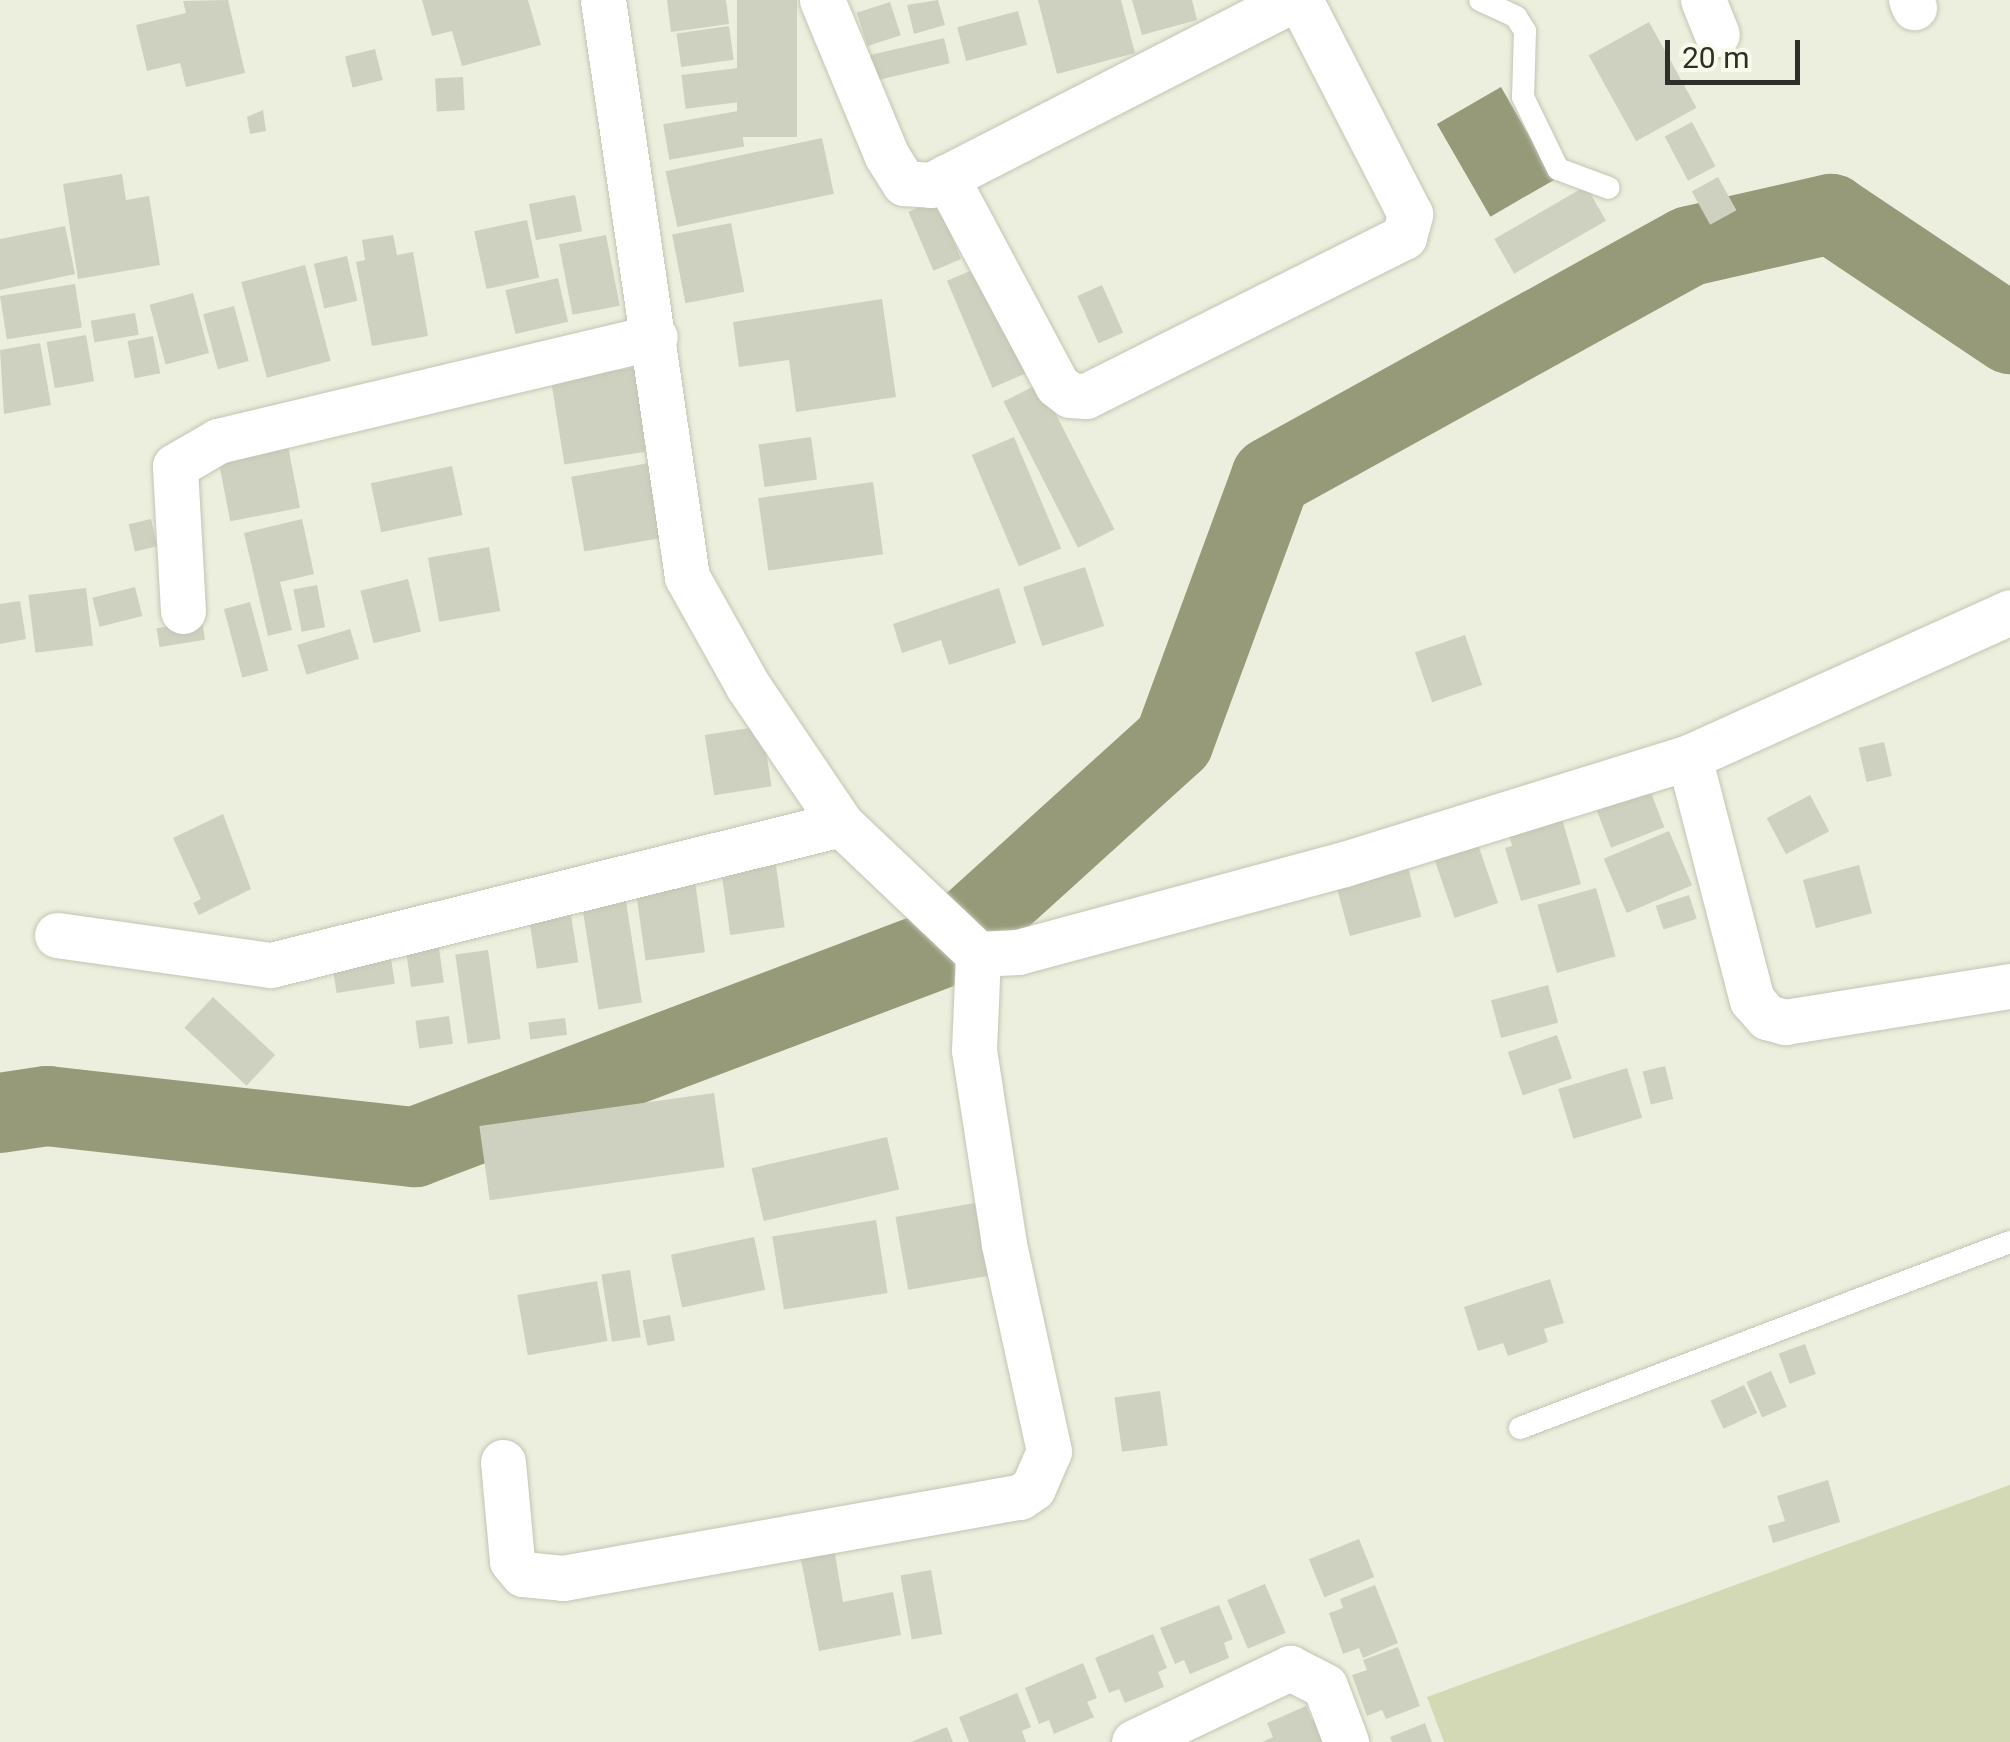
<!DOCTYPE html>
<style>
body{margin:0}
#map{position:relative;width:2010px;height:1742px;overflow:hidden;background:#ecefdd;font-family:Roboto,sans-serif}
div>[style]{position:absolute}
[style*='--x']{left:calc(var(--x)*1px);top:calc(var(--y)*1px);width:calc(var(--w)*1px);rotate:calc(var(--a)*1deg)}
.green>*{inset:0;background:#d3d8b5}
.water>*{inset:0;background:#969a79;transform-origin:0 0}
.river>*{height:80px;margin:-40px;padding:0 40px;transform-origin:40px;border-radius:40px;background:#969a79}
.building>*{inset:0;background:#ced1bf;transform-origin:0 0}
.roads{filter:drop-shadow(0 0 2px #c2c5b3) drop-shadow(0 0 2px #c2c5b3)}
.lane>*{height:22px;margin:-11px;padding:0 11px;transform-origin:11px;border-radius:11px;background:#fff}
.street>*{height:45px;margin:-22.5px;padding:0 22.5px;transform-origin:22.5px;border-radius:22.5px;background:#fff}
span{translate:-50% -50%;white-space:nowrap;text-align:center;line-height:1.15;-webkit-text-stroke:10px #f9fcea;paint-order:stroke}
.scale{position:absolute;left:1665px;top:40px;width:135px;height:45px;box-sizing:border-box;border:5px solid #2e2f28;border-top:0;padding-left:12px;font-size:30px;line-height:35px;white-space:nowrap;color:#2e2f28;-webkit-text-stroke:8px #f9fcea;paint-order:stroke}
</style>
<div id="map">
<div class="green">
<div style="clip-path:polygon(2010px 1485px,2010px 1742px,1444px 1742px,1427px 1697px)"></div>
</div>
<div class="water">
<div style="left:1501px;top:87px;width:107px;height:74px;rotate:60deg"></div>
</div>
<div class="river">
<div style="--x:0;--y:1113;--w:48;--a:-8.5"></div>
<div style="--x:47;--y:1106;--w:370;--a:6.4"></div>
<div style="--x:415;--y:1147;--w:571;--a:-20.72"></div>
<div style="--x:949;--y:945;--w:304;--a:-42.2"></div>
<div style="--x:1174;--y:741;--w:281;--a:-69.8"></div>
<div style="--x:1271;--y:477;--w:478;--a:-28.9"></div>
<div style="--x:1690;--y:246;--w:145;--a:-12.8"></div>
<div style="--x:1831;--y:214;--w:216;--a:33.8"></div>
</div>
<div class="building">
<div style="clip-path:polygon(228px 0,245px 73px,186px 87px,180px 63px,147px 71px,136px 25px,186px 13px,183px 1px)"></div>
<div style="clip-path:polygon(422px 0,528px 0,541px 45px,462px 66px,452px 31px,432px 36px)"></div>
<div style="clip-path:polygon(667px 0,726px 0,729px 24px,671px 32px)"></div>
<div style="left:737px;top:0;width:60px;height:137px"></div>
<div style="clip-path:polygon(938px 0,945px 25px,914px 34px,907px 5px)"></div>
<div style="clip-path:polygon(1038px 0,1121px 0,1135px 53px,1057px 74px)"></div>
<div style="clip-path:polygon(1132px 0,1192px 0,1197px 20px,1142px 35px)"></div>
<div style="left:890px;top:2px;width:35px;height:35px;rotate:72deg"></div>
<div style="left:1018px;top:11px;width:35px;height:63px;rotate:75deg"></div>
<div style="left:1649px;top:22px;width:98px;height:69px;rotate:61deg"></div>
<div style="left:729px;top:26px;width:34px;height:53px;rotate:82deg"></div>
<div style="left:944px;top:38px;width:26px;height:77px;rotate:77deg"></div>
<div style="left:375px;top:49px;width:32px;height:31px;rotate:76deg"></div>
<div style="left:738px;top:68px;width:34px;height:57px;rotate:83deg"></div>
<div style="left:463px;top:77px;width:33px;height:28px;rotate:87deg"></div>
<div style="clip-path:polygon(263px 110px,266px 131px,250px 134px,247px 117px)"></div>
<div style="left:738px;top:111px;width:36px;height:76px;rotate:80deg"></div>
<div style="left:1692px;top:122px;width:50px;height:31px;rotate:62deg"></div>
<div style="left:822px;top:138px;width:57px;height:160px;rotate:78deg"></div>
<div style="clip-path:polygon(122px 174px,126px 200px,149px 196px,160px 265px,78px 279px,63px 184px)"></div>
<div style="left:1718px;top:177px;width:38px;height:30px;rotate:61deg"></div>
<div style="left:1586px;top:186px;width:40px;height:106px;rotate:60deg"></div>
<div style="left:575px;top:195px;width:37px;height:47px;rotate:79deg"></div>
<div style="left:936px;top:200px;width:64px;height:30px;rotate:67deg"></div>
<div style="left:527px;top:220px;width:59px;height:54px;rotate:78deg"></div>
<div style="left:731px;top:223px;width:70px;height:60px;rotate:79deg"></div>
<div style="clip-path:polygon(65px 226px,75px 274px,0 290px,0 239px)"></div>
<div style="clip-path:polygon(393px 235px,397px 255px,413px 252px,428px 336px,372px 346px,356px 262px,365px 260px,362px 240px)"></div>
<div style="left:606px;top:235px;width:72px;height:48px;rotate:79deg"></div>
<div style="left:347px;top:256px;width:46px;height:34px;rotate:77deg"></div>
<div style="left:305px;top:265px;width:99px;height:66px;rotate:75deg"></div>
<div style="left:982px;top:266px;width:116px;height:38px;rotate:67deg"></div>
<div style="left:558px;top:278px;width:45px;height:54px;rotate:77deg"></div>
<div style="left:75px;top:284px;width:44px;height:76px;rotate:81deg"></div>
<div style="left:1102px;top:285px;width:52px;height:27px;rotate:66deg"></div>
<div style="left:193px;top:293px;width:62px;height:45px;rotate:75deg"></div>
<div style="clip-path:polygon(882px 299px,896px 397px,796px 412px,789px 360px,739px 367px,733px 322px)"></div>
<div style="left:234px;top:306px;width:57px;height:32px;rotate:75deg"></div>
<div style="left:135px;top:313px;width:22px;height:45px;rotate:80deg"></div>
<div style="left:86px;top:335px;width:47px;height:40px;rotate:80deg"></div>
<div style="left:153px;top:336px;width:38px;height:26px;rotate:79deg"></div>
<div style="clip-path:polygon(40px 343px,51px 405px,4px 414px,0 350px)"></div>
<div style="left:637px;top:367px;width:85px;height:87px;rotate:81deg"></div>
<div style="left:1040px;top:383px;width:164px;height:41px;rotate:63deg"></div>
<div style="left:811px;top:437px;width:43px;height:53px;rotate:82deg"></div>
<div style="left:1014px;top:437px;width:121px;height:46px;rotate:67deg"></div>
<div style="left:287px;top:441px;width:68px;height:71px;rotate:79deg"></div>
<div style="left:649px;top:463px;width:76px;height:79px;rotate:80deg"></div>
<div style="left:452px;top:466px;width:50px;height:83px;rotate:78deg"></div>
<div style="left:873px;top:482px;width:73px;height:116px;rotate:82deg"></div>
<div style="left:151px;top:519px;width:28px;height:23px;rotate:77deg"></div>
<div style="clip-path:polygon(302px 519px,314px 574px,280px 582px,292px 630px,268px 636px,244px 533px)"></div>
<div style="left:489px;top:547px;width:65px;height:62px;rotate:80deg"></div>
<div style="left:1085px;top:567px;width:62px;height:65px;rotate:72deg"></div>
<div style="left:408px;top:579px;width:54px;height:49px;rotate:76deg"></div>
<div style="left:317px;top:585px;width:43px;height:24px;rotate:79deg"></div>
<div style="left:135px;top:587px;width:30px;height:44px;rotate:76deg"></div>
<div style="left:86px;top:588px;width:58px;height:58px;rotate:83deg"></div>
<div style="clip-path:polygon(999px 588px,1016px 643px,949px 665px,941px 640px,902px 653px,893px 624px)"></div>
<div style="clip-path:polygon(20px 601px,26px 639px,0 644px,0 604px)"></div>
<div style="left:250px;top:602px;width:71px;height:27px;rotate:75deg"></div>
<div style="left:202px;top:621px;width:19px;height:46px;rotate:81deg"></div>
<div style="left:350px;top:629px;width:31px;height:55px;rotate:73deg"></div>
<div style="left:1465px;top:635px;width:53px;height:53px;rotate:71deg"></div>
<div style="left:762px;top:726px;width:61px;height:58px;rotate:81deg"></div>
<div style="left:1884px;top:742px;width:35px;height:26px;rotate:77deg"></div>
<div style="left:1650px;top:790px;width:40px;height:57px;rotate:69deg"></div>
<div style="left:1810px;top:795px;width:41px;height:49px;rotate:62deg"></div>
<div style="clip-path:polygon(1560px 812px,1581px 884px,1521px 901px,1505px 848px,1512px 846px,1507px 827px)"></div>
<div style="clip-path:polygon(223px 814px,251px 889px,199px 915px,193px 903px,201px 899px,173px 838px)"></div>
<div style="left:1669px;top:831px;width:59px;height:71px;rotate:67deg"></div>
<div style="left:1474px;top:833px;width:74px;height:46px;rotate:71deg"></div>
<div style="left:774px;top:851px;width:77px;height:55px;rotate:82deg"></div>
<div style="left:1405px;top:856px;width:63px;height:74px;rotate:75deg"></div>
<div style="left:1859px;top:865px;width:50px;height:58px;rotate:75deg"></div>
<div style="left:694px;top:874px;width:79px;height:60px;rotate:82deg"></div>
<div style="left:623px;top:883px;width:121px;height:44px;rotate:81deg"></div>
<div style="left:1596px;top:888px;width:71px;height:61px;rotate:74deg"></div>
<div style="left:1689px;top:895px;width:25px;height:35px;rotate:72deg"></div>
<div style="left:569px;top:903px;width:60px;height:42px;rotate:81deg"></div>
<div style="left:437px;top:934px;width:49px;height:33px;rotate:82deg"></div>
<div style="left:488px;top:950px;width:90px;height:33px;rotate:82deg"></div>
<div style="left:391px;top:959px;width:25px;height:59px;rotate:81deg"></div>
<div style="left:1548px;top:985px;width:39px;height:59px;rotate:75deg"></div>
<div style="left:213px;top:997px;width:85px;height:42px;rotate:43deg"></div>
<div style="left:449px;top:1016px;width:28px;height:34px;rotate:82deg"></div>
<div style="left:565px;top:1018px;width:17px;height:37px;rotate:83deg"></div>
<div style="left:1557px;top:1035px;width:46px;height:52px;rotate:71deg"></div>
<div style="left:1665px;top:1066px;width:34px;height:23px;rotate:76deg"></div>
<div style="left:1627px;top:1068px;width:52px;height:72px;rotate:73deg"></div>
<div style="left:714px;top:1093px;width:75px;height:237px;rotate:82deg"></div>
<div style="left:887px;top:1137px;width:54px;height:139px;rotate:77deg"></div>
<div style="left:986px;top:1201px;width:74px;height:92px;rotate:80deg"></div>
<div style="left:876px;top:1220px;width:74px;height:105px;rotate:81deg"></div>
<div style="left:754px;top:1237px;width:54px;height:85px;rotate:78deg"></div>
<div style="left:630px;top:1270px;width:68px;height:29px;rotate:81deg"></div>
<div style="clip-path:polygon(1550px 1279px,1564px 1323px,1544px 1329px,1548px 1342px,1508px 1356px,1503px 1343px,1478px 1351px,1464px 1307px)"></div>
<div style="left:597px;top:1281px;width:61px;height:81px;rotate:80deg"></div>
<div style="left:670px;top:1315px;width:26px;height:28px;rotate:79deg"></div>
<div style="left:1805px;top:1344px;width:32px;height:28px;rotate:70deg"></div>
<div style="left:1771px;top:1371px;width:39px;height:27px;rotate:66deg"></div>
<div style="left:1744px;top:1385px;width:31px;height:37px;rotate:65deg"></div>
<div style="left:1160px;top:1391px;width:55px;height:46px;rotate:82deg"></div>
<div style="clip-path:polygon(1828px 1480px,1840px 1522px,1773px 1543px,1768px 1526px,1785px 1521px,1777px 1496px)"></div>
<div style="left:1359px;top:1539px;width:41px;height:54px;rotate:68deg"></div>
<div style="clip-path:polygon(834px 1548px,843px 1602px,893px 1592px,901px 1635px,819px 1651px,800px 1555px)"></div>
<div style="left:931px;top:1570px;width:65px;height:31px;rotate:80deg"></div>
<div style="left:1265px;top:1584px;width:53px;height:41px;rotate:67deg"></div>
<div style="clip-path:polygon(1375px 1585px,1398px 1643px,1363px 1658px,1359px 1648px,1343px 1654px,1329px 1613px,1343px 1608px,1340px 1599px)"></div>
<div style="clip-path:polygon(1219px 1605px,1233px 1639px,1224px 1643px,1229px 1658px,1190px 1674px,1184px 1660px,1175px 1664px,1160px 1628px)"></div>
<div style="clip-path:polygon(1153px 1634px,1167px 1668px,1158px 1672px,1164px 1687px,1125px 1703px,1119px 1689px,1109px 1693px,1095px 1658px)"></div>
<div style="clip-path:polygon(1398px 1647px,1420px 1706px,1386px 1719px,1382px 1710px,1367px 1716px,1352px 1675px,1367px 1670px,1363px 1660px)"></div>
<div style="clip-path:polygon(1083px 1663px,1097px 1698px,1087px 1702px,1094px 1717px,1054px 1734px,1049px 1720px,1039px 1724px,1025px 1688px)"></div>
<div style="clip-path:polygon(1017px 1693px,1031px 1727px,1022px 1731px,1026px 1742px,969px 1742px,959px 1717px)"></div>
<div style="clip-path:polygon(1306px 1706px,1312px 1720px,1322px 1716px,1333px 1742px,1262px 1742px,1273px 1737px,1267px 1723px)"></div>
<div style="clip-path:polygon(1425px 1723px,1432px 1742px,1392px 1742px,1390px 1737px)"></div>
<div style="clip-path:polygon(947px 1727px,953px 1742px,911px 1742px)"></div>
</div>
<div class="roads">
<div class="lane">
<div style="--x:1480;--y:0;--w:40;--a:25"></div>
<div style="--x:1516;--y:17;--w:17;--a:57"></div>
<div style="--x:1525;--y:31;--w:66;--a:91.7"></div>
<div style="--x:1523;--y:97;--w:80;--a:64.1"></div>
<div style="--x:1558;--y:169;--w:54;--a:20.4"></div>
<div style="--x:1520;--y:1428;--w:524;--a:-20.79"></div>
</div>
<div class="street">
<div style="--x:603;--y:0;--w:583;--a:81.72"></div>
<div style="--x:687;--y:577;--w:125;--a:60.8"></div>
<div style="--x:748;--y:686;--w:166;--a:56"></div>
<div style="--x:841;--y:824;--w:189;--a:43.5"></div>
<div style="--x:978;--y:954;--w:40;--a:-2.9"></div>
<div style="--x:1018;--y:952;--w:338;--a:-15.1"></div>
<div style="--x:1344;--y:864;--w:361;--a:-17.2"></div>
<div style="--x:1689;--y:757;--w:352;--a:-24.3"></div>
<div style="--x:822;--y:0;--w:169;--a:67.4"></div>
<div style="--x:887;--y:156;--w:32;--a:58"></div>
<div style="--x:904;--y:183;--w:27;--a:4"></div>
<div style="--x:931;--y:185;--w:407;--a:-27.1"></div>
<div style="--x:1703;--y:0;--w:37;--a:68"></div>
<div style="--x:1911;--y:0;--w:8;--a:67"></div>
<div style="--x:946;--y:177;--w:236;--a:61.9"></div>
<div style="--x:1057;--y:385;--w:16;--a:38"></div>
<div style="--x:1070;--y:395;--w:16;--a:4"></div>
<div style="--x:1086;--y:396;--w:356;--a:-26.6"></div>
<div style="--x:1404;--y:237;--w:24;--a:-75"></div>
<div style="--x:1410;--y:214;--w:241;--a:-117.2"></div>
<div style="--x:183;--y:611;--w:145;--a:-93.2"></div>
<div style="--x:175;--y:466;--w:50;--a:-30.2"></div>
<div style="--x:218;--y:441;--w:449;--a:-13.4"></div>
<div style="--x:1689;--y:757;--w:251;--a:75.5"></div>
<div style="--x:1752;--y:1000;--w:23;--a:49"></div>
<div style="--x:1767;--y:1017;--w:19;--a:16"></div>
<div style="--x:1785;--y:1022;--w:228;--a:-9.1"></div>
<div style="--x:57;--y:935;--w:216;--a:8"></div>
<div style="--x:271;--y:965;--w:587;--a:-13.89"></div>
<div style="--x:503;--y:1462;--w:99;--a:84.8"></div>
<div style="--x:512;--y:1561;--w:17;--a:50"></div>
<div style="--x:523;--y:1574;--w:40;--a:5.7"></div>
<div style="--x:563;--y:1578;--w:464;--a:-10.1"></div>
<div style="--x:1020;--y:1497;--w:16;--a:-35"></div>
<div style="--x:1033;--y:1488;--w:40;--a:-66.6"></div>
<div style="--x:1049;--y:1451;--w:212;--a:-102.3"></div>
<div style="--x:1004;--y:1244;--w:196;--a:-98.8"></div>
<div style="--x:974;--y:1050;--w:96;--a:-87.6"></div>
<div style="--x:1134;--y:1742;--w:173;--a:-25.4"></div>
<div style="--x:1290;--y:1668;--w:39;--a:27"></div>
<div style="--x:1325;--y:1686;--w:60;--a:69.4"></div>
</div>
</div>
<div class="scale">20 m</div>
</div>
